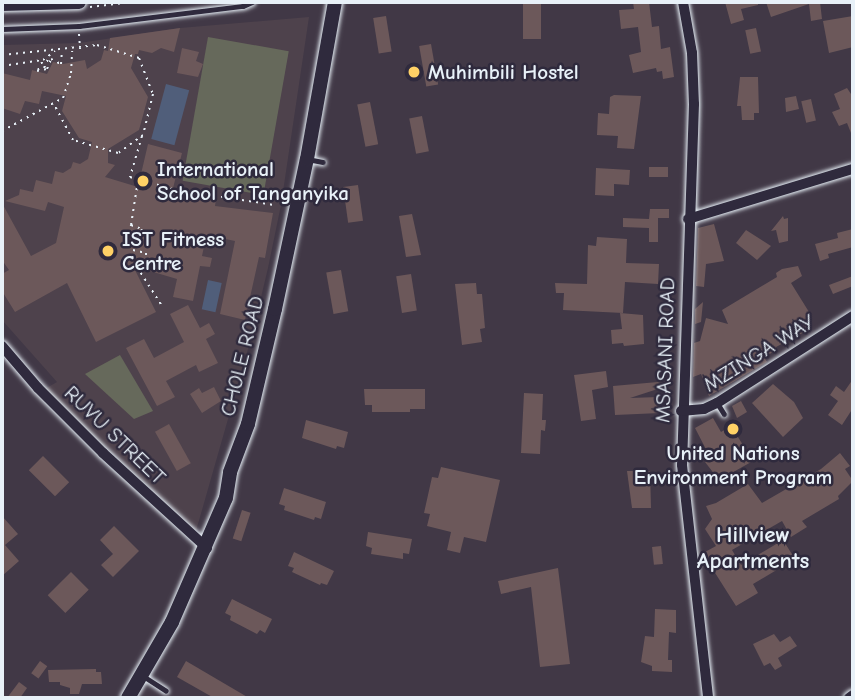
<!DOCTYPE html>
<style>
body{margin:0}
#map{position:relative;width:855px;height:700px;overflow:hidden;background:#413846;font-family:"Comic Neue",sans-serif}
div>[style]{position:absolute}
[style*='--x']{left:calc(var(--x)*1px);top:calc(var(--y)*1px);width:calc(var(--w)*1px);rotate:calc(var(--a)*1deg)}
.built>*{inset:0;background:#4e424c}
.green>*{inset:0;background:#66695b;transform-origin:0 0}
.water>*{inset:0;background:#505e7a;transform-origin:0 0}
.building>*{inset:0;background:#6c585a;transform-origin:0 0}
.path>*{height:2px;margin-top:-1px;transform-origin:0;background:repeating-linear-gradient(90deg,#e8f1f8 0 2px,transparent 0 7px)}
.roads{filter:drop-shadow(0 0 2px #e8f1f8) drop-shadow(0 0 2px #e8f1f8)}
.service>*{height:5px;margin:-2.5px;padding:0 2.5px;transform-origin:2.5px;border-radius:2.5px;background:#2f2a3d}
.minor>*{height:10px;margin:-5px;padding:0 5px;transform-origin:5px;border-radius:5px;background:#2f2a3d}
.tertiary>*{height:14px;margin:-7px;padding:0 7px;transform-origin:7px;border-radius:7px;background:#2f2a3d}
.dots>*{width:19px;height:19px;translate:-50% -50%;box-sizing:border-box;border:4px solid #2f2a3d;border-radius:50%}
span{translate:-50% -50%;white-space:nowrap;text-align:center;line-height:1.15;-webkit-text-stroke:5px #2f2a3d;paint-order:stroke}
.poi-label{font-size:21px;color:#e8f1f8;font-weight:700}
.left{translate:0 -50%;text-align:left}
.street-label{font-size:21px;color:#e8f1f8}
.neighbourhood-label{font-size:23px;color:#e8f1f8;font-weight:700}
.frame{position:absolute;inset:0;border:4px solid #e8f1f8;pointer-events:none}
</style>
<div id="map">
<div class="built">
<div style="clip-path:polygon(309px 17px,281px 205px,268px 268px,252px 335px,196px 531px,43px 390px,57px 382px,2px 320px,2px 45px,79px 43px,180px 28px)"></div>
</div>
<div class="green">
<div style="left:208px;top:37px;width:82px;height:146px;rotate:10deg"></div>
<div style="clip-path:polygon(120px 355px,153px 411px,134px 419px,85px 374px)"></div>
</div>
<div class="water">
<div style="left:166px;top:84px;width:24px;height:57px;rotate:15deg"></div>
<div style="left:208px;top:280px;width:14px;height:30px;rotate:12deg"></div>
</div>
<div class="building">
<div style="left:523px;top:2px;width:18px;height:37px"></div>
<div style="clip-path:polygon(633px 2px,649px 2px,652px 27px,659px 26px,661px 49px,670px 47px,674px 77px,663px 79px,662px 71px,657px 72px,656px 68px,633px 73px,629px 55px,641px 52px,638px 27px,621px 29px,619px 10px,634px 9px)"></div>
<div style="clip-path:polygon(725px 2px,758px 2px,758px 5px,741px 9px,744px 20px,731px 24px)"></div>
<div style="clip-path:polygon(766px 2px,820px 2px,822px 19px,811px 21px,809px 4px,771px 17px)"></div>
<div style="left:386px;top:16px;width:36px;height:13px;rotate:81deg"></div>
<div style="clip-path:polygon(853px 16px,853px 47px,829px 53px,823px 21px)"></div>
<div style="clip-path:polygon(180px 28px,174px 52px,161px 48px,152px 53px,139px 50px,138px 54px,135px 54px,131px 68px,148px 97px,139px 130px,108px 149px,108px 163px,115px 165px,105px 177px,138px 187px,148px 144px,182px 153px,172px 192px,216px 199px,215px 206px,273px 213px,265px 258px,259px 257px,245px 320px,220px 314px,235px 241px,211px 236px,206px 237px,202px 256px,212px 258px,210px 267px,200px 266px,193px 301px,173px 297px,177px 279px,133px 266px,156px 312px,96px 342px,67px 283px,15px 312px,2px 291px,2px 274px,9px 270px,2px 260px,2px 203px,31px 256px,56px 243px,64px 207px,48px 202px,45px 211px,5px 201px,19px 195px,20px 189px,33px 192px,36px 180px,52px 184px,55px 171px,63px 173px,71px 168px,73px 162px,80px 164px,88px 159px,92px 142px,79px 138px,62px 111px,66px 96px,42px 91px,39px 104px,25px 101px,20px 114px,2px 108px,2px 73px,30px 80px,32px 70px,47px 74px,53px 62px,63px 64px,85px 60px,87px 69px,101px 60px,104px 50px,108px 51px,110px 38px)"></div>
<div style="left:756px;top:28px;width:24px;height:11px;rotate:78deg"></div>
<div style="left:431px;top:44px;width:41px;height:12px;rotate:80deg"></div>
<div style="clip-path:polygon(182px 48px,199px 52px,196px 61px,203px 64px,198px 77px,177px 73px)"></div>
<div style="clip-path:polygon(740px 77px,758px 77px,759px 113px,754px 113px,754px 120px,742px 120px,741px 106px,737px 106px)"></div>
<div style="clip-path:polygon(847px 88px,853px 97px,853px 138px,847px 123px,839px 126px,832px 112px,840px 109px,834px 94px)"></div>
<div style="clip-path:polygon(614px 95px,641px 96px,634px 149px,617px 148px,618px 136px,597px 135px,598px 113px,609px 114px,610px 97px)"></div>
<div style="clip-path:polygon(796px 96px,799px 109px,786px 112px,785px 98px)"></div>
<div style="left:811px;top:99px;width:22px;height:10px;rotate:77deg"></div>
<div style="left:370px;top:102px;width:43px;height:13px;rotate:79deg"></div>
<div style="left:422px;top:116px;width:36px;height:13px;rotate:79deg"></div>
<div style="left:649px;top:167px;width:19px;height:10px"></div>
<div style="clip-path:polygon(596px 168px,630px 170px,629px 185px,614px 184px,614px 196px,595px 195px)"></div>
<div style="left:358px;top:185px;width:36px;height:15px;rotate:82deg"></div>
<div style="clip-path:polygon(650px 209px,669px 209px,669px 218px,658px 218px,658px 242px,649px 242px,649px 228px,623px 227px,623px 218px,649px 219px)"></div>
<div style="clip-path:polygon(412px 214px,421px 255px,406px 257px,399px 216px)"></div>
<div style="clip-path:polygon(783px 216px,784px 219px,788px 218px,788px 241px,779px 243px,776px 230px,771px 231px)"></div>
<div style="clip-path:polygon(714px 224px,724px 261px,706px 264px,704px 287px,696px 286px,698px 228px)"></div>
<div style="clip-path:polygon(853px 229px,853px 247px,828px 254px,829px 258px,820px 261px,815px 244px,838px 238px,837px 233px)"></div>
<div style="clip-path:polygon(746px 230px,771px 246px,757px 260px,736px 243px)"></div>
<div style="clip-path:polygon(597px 237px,627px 239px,626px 263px,659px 264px,658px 284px,625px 282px,623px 313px,563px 310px,564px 293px,556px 293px,555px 283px,587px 284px,588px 245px,596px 246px)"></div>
<div style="clip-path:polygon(798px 266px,802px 276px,791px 283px,809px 312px,811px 321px,806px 322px,810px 329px,776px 347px,777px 350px,764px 357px,767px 362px,709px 396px,701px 374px,693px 377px,694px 343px,700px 341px,706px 318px,728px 324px,722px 310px,777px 277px,776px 273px,782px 269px)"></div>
<div style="left:341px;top:270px;width:42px;height:15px;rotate:80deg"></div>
<div style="left:411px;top:274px;width:37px;height:15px;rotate:81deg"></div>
<div style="clip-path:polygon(853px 276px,853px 286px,833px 294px,829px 285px)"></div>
<div style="clip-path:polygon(476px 283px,477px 294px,482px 294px,485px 328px,480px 329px,482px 342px,462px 345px,455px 284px)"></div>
<div style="clip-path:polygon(703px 302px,701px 322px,695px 324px,695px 309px)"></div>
<div style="clip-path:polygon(188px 305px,200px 328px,209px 323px,215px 334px,206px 339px,218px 363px,199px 372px,196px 365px,166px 381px,175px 397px,157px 406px,126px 348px,144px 339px,154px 358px,184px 342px,170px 314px)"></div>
<div style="clip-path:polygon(620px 313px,643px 315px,644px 344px,624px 346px,623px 343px,612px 344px,611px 330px,622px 329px)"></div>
<div style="clip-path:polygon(606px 371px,608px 387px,592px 390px,596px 419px,581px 421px,574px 375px)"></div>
<div style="clip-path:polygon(853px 379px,853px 408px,842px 425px,828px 415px,838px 401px,830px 395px,836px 386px,844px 392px)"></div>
<div style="clip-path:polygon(669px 381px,670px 385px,630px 398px,659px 397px,660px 413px,615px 415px,613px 386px)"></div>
<div style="clip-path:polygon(773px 384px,794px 402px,803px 418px,783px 437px,752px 403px)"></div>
<div style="clip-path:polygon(214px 387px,221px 401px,202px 413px,190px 394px,199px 388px,202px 393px)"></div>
<div style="clip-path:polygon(364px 389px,425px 389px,425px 409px,410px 409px,410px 412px,372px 412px,372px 405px,365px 405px)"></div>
<div style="clip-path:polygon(524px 393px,543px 394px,542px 420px,546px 420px,545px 431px,541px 430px,540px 454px,521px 453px)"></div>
<div style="clip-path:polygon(741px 401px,747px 412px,737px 418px,732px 406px)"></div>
<div style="clip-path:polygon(713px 418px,721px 432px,731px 426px,753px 461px,719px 480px,705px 462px,711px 459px,695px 428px)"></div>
<div style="clip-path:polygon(306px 420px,348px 432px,344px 448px,337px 446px,336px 449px,302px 438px)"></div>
<div style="left:169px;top:424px;width:45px;height:16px;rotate:61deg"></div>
<div style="clip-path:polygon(840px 453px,850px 466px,845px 469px,853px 481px,838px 496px,839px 499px,802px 521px,807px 527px,791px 537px,782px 521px,732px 550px,741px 565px,783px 540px,795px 559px,753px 584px,758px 593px,736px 606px,705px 557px,705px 552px,716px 546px,705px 529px,712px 519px,706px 506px,716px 503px,748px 484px,762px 503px,821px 469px)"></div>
<div style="left:43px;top:456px;width:37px;height:20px;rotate:45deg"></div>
<div style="clip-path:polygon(441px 467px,500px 480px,486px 542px,464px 537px,460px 553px,447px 550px,451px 532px,427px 526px,430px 514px,424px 513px,432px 477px,438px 478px)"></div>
<div style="clip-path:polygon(627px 471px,650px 471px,651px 508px,632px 508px)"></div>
<div style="clip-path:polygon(284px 488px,326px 502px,321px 519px,315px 517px,314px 520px,284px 510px,285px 506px,279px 504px)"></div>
<div style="left:242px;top:510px;width:9px;height:30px;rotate:18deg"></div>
<div style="clip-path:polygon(2px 516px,18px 534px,5px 545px,19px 561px,2px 576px)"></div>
<div style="clip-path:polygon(114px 526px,139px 551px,113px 577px,101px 565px,113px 554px,100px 540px)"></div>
<div style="clip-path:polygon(368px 532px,412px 539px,409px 554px,403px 553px,403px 559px,371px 554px,372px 548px,366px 546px)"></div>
<div style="left:661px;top:546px;width:18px;height:9px;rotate:84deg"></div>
<div style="clip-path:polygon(294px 552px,334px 571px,327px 585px,321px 583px,320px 585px,292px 572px,294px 568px,288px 566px)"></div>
<div style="clip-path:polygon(558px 568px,570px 664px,540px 667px,531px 587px,501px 594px,498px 581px)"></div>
<div style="left:71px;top:572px;width:25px;height:33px;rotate:45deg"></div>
<div style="clip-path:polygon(232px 599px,272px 619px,265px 633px,260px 630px,257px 634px,230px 620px,231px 616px,225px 613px)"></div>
<div style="clip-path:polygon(655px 609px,676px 610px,676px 633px,669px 632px,668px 660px,672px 660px,672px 672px,652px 671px,652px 666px,641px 662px,645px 636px,654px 637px)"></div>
<div style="clip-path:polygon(774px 634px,780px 642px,790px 636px,797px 646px,778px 658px,782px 666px,775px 670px,770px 663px,764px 666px,753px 644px)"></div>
<div style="left:40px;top:661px;width:9px;height:15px;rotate:36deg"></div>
<div style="clip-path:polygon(186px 661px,249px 698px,214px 698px,177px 677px)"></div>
<div style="clip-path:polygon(96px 669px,96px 672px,101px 672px,102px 684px,82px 684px,79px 694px,70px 694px,70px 688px,60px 685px,60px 682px,49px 682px,48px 670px)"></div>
<div style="clip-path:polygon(19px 682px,27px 688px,20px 698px,7px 698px)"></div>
</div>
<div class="path">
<div style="--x:90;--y:7;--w:43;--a:-6.6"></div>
<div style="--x:79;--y:34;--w:15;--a:86"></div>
<div style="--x:2;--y:55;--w:96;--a:-6"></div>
<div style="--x:97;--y:45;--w:44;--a:17.2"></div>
<div style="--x:139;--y:58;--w:39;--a:69"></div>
<div style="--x:153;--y:94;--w:42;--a:103.7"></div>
<div style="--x:143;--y:135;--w:31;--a:144"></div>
<div style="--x:118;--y:153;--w:47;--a:-163.9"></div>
<div style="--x:73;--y:140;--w:40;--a:-118"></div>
<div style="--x:2;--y:66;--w:41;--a:-8.3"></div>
<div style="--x:43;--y:60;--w:15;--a:-37"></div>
<div style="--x:44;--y:68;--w:12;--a:-66"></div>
<div style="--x:38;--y:70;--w:11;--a:-63"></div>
<div style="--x:37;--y:71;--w:10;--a:-11"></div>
<div style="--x:47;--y:69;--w:11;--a:-68"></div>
<div style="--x:51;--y:59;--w:11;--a:27"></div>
<div style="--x:61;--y:64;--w:13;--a:-86"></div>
<div style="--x:2;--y:131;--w:69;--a:-28.4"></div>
<div style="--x:63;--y:98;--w:26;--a:-72"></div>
<div style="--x:71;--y:73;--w:22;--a:-87"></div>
<div style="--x:142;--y:136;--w:43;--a:106.3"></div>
<div style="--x:130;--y:177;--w:45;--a:15.6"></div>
<div style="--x:173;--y:189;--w:102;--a:9"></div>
<div style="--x:131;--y:225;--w:12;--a:20"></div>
<div style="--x:142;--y:229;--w:3;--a:108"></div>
<div style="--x:141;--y:232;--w:11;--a:175"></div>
<div style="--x:130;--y:233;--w:8;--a:-83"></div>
<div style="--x:131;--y:225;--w:46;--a:-81.2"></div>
<div style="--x:133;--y:250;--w:13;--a:13"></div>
<div style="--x:146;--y:255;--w:4;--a:-90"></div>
<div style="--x:137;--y:267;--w:46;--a:57.3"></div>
</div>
<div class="roads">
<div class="service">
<div style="--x:2;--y:29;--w:77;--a:-2.2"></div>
<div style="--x:79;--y:26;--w:165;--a:-7"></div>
<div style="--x:243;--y:6;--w:10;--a:-24"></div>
<div style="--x:307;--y:159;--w:16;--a:11"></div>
<div style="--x:717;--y:403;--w:13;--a:58"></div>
<div style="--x:143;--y:676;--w:27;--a:33"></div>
</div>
<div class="minor">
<div style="--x:683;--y:2;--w:52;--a:80"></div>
<div style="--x:692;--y:53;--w:51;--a:87.8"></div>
<div style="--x:694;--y:104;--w:361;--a:91.9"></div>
<div style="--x:682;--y:465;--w:234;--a:83.6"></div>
<div style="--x:688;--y:219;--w:172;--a:-16.9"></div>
<div style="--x:2;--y:346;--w:55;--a:49.4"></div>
<div style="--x:38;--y:388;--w:92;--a:45"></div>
<div style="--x:103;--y:453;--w:141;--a:42.4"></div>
<div style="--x:681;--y:411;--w:23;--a:-5"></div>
<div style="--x:704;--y:409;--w:14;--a:-25"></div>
<div style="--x:717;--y:403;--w:161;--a:-32.6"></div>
<div style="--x:849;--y:698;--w:5;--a:-37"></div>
</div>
<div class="tertiary">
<div style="--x:2;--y:4;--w:77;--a:-1.5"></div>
<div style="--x:128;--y:698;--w:88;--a:-59.9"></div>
<div style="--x:172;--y:622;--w:135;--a:-66.5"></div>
<div style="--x:226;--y:498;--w:26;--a:-81"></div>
<div style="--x:230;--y:472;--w:51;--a:-69.4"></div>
<div style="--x:248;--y:424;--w:118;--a:-76.8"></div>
<div style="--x:275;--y:309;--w:153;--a:-78"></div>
<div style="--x:307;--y:159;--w:159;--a:-79.9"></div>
</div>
</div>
<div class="dots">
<div style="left:414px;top:72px;background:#ffd166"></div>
<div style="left:143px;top:181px;background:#ffd166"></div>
<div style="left:108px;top:251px;background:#ffd166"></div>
<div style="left:733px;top:429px;background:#ffd166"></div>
</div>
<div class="poi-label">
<span class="left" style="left:428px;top:72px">Muhimbili Hostel</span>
<span class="left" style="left:157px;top:181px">International<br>School of Tanganyika</span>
<span class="left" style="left:122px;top:251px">IST Fitness<br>Centre</span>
<span style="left:733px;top:465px">United Nations<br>Environment Program</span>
</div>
<div class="street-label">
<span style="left:665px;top:350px;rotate:-88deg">MSASANI ROAD</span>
<span style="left:759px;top:353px;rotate:-32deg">MZINGA WAY</span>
<span style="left:242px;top:356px;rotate:-76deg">CHOLE ROAD</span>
<span style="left:115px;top:435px;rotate:44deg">RUVU STREET</span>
</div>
<div class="neighbourhood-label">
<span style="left:753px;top:548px">Hillview<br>Apartments</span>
</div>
<div class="frame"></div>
</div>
